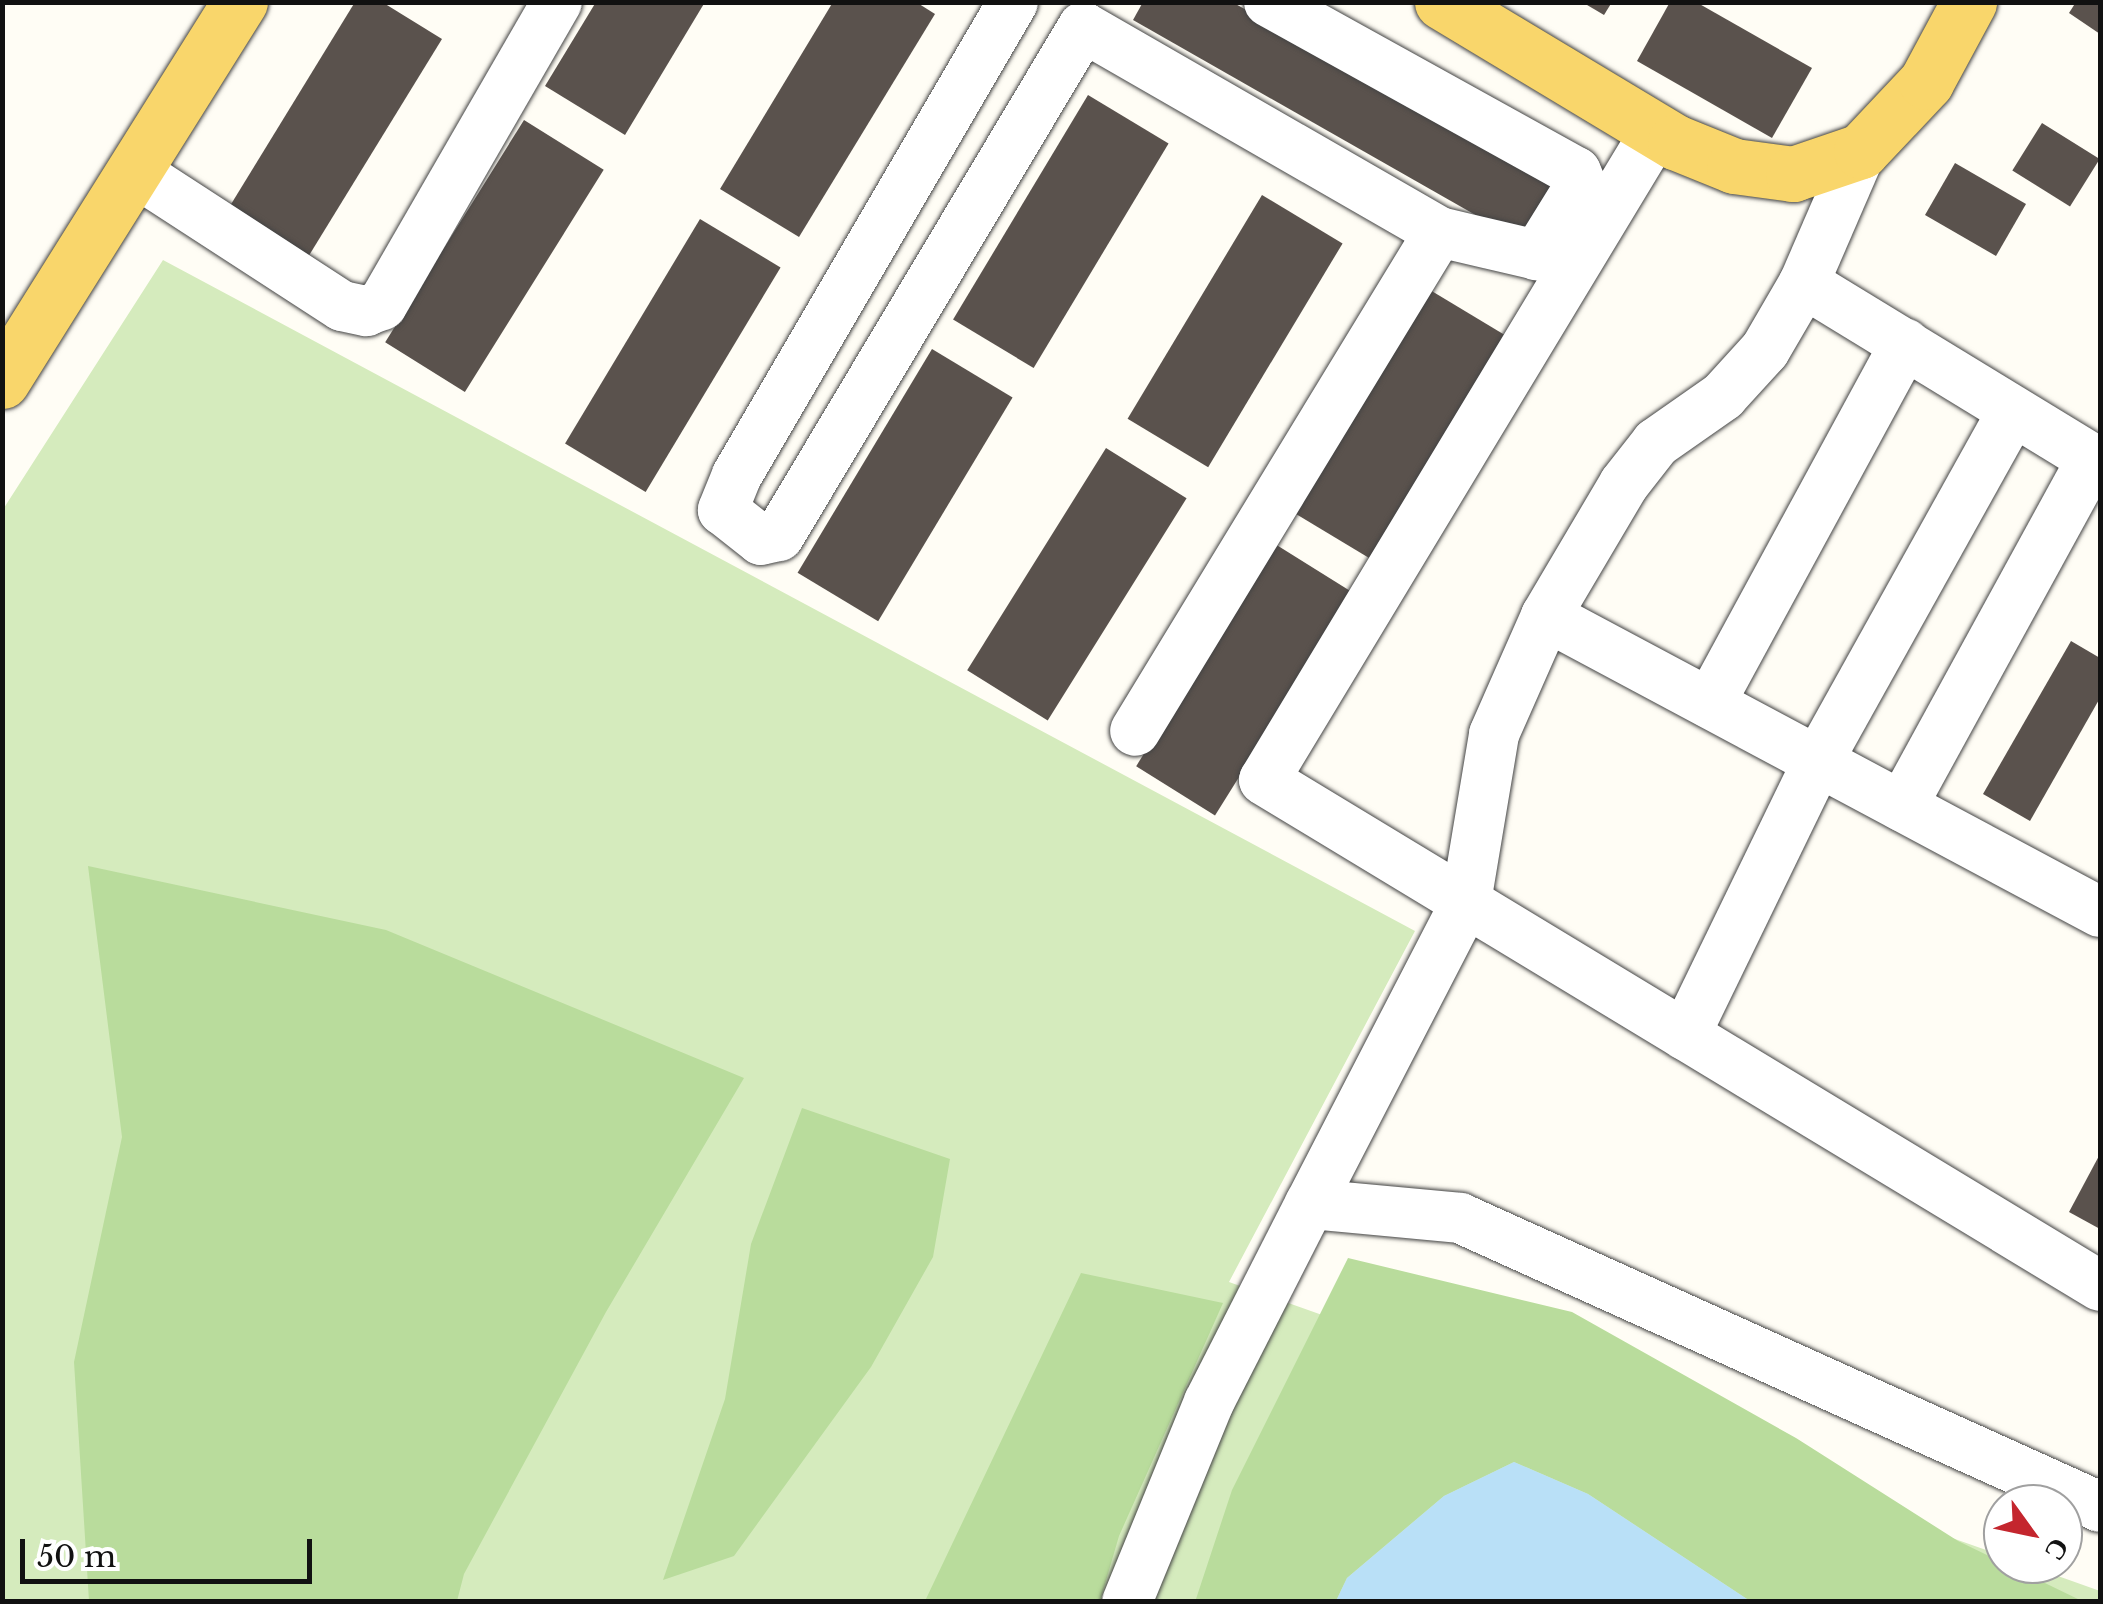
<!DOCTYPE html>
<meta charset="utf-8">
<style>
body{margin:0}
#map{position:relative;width:2103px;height:1604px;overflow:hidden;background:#fffdf5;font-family:"Libre Baskerville",serif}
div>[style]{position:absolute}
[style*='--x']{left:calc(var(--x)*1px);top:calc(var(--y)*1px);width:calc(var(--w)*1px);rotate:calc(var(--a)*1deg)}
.green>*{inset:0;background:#d5ebbd}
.forest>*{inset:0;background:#b9dc9c}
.water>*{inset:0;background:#b9e0f7}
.building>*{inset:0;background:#5a524d;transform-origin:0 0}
.roads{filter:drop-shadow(0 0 2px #444) drop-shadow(0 0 2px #444)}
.minor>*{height:50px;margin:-25px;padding:0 25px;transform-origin:25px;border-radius:25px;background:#fff}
.major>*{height:55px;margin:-27.5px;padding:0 27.5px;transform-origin:27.5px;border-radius:27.5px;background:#f9d66b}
span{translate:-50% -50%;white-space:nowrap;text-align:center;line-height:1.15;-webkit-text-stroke:10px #fff;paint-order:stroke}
.frame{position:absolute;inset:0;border:5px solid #111;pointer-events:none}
.north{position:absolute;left:1983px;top:1484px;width:100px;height:100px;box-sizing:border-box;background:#fff;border:2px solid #a0a0a0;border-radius:50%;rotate:123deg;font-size:28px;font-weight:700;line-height:40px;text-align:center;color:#111}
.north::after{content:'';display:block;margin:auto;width:35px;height:45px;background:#c4262e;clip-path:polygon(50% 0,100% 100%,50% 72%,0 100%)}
.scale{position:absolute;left:20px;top:1539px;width:292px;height:45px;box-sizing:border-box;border:5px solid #111;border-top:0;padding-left:12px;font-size:30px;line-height:35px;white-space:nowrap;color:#111;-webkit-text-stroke:8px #fff;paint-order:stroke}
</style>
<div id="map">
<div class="green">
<div style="clip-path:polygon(163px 260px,1415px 931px,1229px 1282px,2003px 1556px,2003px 1564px,2024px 1564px,2100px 1591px,2100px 1601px,3px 1601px,2px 511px)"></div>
</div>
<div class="forest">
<div style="clip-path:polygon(88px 866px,386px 930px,744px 1078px,606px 1312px,464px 1574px,457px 1601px,89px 1601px,74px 1362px,122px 1137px)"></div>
<div style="clip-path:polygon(802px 1108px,950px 1159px,933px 1257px,871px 1367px,734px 1556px,663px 1580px,725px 1399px,751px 1244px)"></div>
<div style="clip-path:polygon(1348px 1258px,1572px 1312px,1796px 1438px,1958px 1541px,2082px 1601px,1750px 1601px,1588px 1494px,1514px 1462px,1444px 1496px,1347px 1578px,1336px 1601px,1195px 1602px,1232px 1490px)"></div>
<div style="clip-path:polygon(1081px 1273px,1223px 1303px,1119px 1536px,1100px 1601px,925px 1601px)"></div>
</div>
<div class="water">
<div style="clip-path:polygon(1514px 1462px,1588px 1494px,1750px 1601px,1336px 1601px,1347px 1578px,1444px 1496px)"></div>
</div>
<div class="building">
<div style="clip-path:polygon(355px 2px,382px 2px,442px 39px,305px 262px,225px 214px)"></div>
<div style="clip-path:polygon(596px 2px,705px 2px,625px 135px,545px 86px)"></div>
<div style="clip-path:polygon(833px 2px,916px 2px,935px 14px,799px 237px,720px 189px)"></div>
<div style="clip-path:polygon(1143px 2px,1232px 2px,1565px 188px,1530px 246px,1133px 20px)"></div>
<div style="clip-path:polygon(1582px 2px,1612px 2px,1604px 15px)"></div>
<div style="clip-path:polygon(1670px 2px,1696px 2px,1812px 68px,1772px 138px,1637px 61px)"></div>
<div style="clip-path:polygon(2076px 2px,2100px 2px,2100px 34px,2069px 13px)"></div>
<div style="left:1088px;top:95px;width:94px;height:262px;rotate:31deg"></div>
<div style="left:524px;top:120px;width:94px;height:262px;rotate:32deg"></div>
<div style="left:2042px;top:123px;width:68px;height:56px;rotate:32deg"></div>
<div style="left:1955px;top:163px;width:82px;height:60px;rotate:30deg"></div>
<div style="left:1262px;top:195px;width:94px;height:261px;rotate:31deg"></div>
<div style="left:700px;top:219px;width:94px;height:262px;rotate:31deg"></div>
<div style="left:1430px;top:290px;width:95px;height:261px;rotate:31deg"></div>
<div style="left:932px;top:349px;width:94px;height:261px;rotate:31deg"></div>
<div style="left:1106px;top:448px;width:95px;height:262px;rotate:32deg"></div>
<div style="left:1275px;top:544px;width:93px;height:262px;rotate:32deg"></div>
<div style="clip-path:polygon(2071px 641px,2100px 658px,2100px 698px,2030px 821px,1983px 794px)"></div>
<div style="clip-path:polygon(2100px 1154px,2100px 1229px,2069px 1212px)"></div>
</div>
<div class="roads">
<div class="minor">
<div style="--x:1013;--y:2;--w:548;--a:120.26"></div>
<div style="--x:737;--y:475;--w:38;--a:112"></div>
<div style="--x:723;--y:510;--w:48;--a:38.3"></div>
<div style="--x:761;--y:540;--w:18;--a:-13"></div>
<div style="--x:779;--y:536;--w:593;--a:-59.15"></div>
<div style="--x:1083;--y:27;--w:411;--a:29.9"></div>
<div style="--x:1439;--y:232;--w:584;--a:121.35"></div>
<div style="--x:1269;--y:2;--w:351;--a:29"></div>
<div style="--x:1576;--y:172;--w:13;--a:67"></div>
<div style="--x:1581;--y:184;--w:84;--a:121.8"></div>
<div style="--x:1537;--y:255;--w:101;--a:-166.8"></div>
<div style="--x:1656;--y:131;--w:758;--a:121.13"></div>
<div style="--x:1264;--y:780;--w:977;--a:31.18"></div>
<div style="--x:137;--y:173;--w:244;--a:33"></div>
<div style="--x:342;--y:306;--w:25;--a:12"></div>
<div style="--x:366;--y:311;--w:17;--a:-21"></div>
<div style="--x:382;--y:305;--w:350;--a:-60"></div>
<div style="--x:1804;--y:283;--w:347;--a:31.4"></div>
<div style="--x:1546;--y:616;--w:628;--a:28.12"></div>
<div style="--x:1710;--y:703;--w:409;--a:-61.5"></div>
<div style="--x:1902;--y:806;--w:396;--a:-61.3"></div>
<div style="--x:1685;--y:1035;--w:305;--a:-64.1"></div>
<div style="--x:1818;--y:761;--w:399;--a:-60.9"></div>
<div style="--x:1310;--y:1204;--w:340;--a:-62.7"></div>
<div style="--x:1466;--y:902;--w:170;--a:-80.5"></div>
<div style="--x:1494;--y:734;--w:129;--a:-66.2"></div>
<div style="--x:1546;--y:616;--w:153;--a:-59.4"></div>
<div style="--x:1624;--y:484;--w:52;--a:-52"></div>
<div style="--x:1656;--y:443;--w:82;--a:-35"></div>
<div style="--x:1723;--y:396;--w:62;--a:-47.6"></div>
<div style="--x:1765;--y:350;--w:78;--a:-59.8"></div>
<div style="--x:1804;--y:283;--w:144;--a:-66.6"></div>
<div style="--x:1127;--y:1602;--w:216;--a:-67.7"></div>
<div style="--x:1209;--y:1402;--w:222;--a:-63"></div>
<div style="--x:1310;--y:1204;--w:151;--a:5.3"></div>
<div style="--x:1460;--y:1218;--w:702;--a:24.3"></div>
</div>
<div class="major">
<div style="--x:1442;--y:2;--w:272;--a:31"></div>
<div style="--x:1675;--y:142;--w:64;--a:22.1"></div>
<div style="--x:1734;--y:166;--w:60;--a:7.7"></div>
<div style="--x:1793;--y:174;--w:72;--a:-18.7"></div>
<div style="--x:1861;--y:151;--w:95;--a:-46.7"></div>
<div style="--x:1926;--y:82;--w:91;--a:-61.7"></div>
<div style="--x:2;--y:381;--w:448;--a:-57.9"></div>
</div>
</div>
<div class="frame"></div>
<div class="north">С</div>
<div class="scale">50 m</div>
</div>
